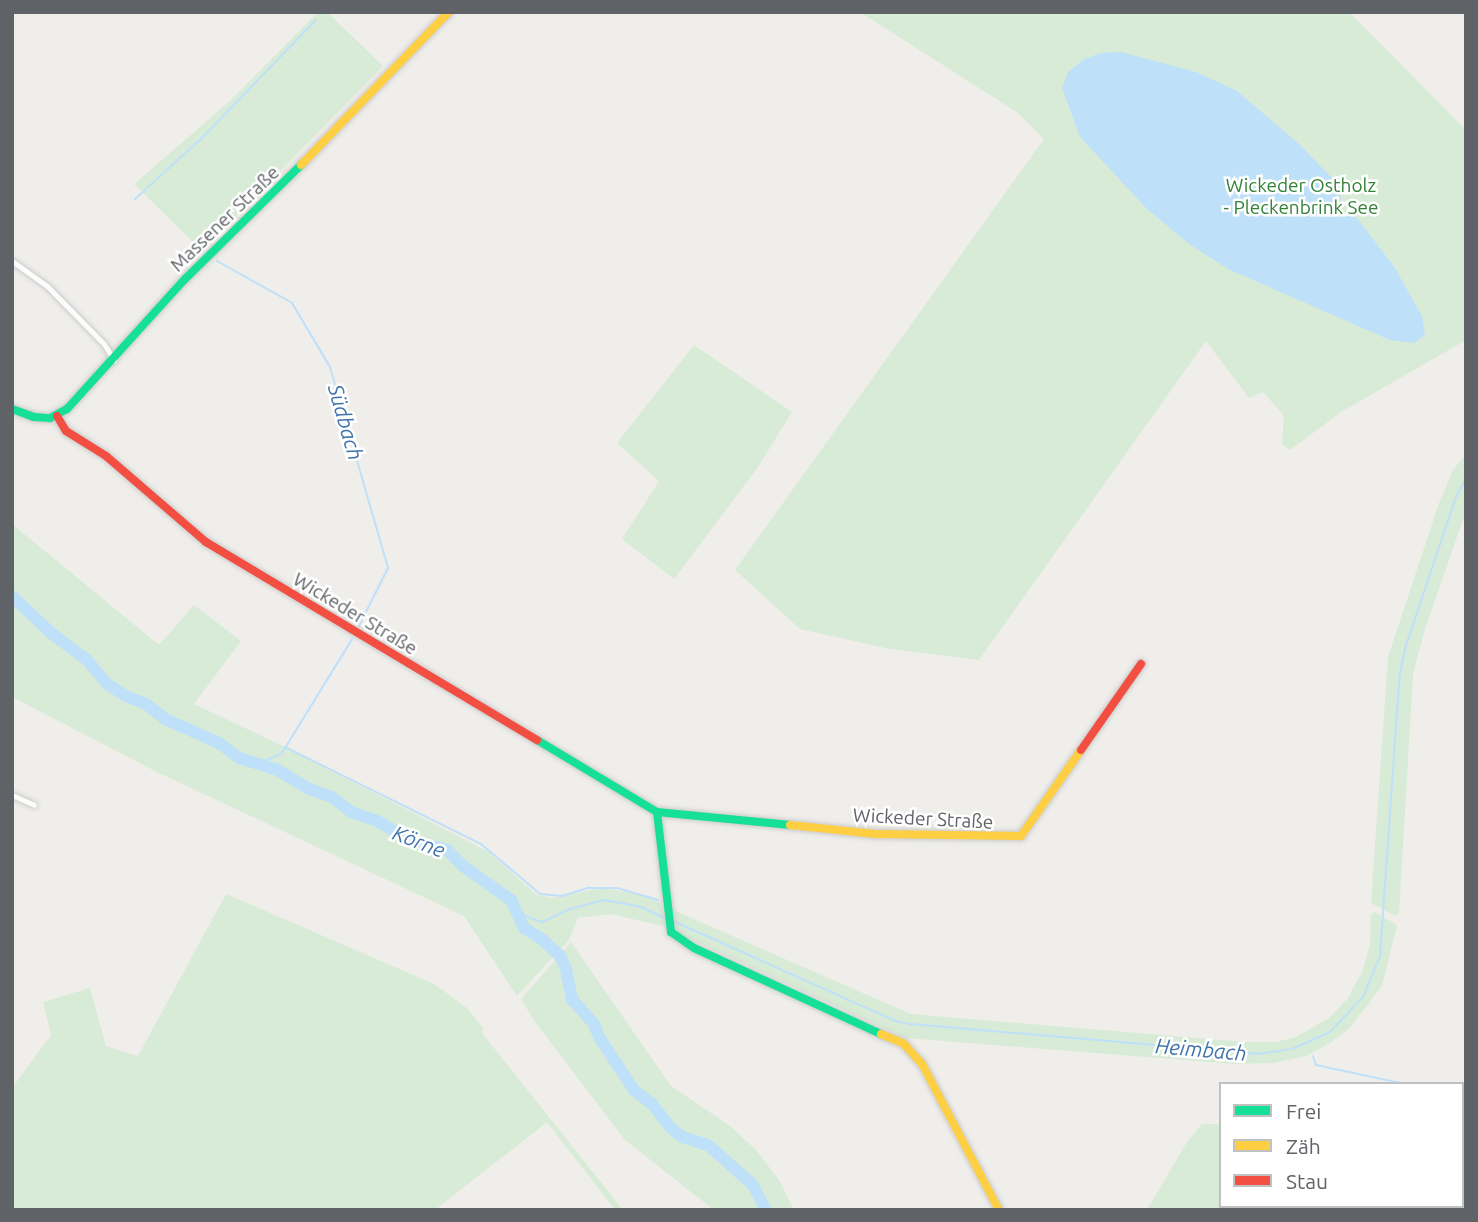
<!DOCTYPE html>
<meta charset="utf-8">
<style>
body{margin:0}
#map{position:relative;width:1478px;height:1222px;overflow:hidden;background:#efeeea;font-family:Ubuntu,sans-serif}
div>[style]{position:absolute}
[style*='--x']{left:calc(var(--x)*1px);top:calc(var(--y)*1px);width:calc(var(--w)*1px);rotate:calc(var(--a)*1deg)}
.green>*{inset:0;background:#d8ebd6}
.water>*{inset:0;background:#bfe0f9}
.stream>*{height:2px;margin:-1px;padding:0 1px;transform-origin:1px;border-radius:1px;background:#bfe0f9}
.river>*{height:12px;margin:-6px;padding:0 6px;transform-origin:6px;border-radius:6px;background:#bfe0f9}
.roads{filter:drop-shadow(0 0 2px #cbcccc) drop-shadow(0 0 2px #cbcccc)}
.street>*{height:5px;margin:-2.5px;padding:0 2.5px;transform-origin:2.5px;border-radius:2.5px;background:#fdfcfc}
.fast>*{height:8px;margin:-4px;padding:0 4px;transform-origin:4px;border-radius:4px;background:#16e098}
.slow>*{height:8px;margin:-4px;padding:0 4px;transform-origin:4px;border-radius:4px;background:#ffcf43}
.jam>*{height:8px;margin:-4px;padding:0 4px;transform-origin:4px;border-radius:4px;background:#f24e42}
span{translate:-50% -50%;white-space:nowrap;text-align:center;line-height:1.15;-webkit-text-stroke:5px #fff;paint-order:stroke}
.park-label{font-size:19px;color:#348238}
.street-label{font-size:19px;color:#5f6368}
.water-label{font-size:21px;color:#4174aa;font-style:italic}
.frame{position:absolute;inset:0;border:14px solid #5f6368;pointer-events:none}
.legend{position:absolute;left:1219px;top:1082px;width:245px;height:126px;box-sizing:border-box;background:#fff;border:2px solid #bfc1c3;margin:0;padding:9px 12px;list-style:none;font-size:21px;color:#5f6368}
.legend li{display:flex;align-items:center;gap:14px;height:35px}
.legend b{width:35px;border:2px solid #bfc1c3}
</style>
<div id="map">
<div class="green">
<div style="clip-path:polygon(318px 12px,327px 12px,383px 66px,202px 251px,134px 184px,230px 101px)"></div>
<div style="clip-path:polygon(860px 12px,1349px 12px,1466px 130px,1466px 340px,1341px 412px,1290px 450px,1282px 444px,1284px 416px,1263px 392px,1249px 398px,1206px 341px,979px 660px,890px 649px,800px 629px,735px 570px,1044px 139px,1018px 113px)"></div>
<div style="clip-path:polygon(694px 345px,792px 412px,758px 467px,674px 579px,622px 539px,659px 481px,617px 443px)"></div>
<div style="clip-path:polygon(1466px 454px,1466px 511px,1425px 629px,1413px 674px,1399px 914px,1394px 915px,1371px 903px,1388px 657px,1439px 503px,1453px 470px)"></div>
<div style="clip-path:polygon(12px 524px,159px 645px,194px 605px,241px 641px,194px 704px,285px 747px,487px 851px,537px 895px,553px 898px,601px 888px,633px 893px,660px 902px,667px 927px,611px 914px,578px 918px,569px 940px,517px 996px,464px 916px,157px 772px,12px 697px)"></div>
<div style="clip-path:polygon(226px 894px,434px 984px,467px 1008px,483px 1028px,482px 1033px,623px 1210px,615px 1210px,547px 1122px,435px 1210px,12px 1210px,12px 1088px,51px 1035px,43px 1002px,90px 988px,106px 1046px,138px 1056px)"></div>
<div style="clip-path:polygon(673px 910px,911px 1014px,1246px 1042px,1276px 1042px,1296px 1037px,1329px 1018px,1348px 998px,1363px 970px,1370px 944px,1371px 914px,1375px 912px,1397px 925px,1382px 986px,1350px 1028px,1330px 1043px,1306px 1056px,1274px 1063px,1236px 1064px,905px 1038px,678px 933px)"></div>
<div style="clip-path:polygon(571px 942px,671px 1086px,730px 1126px,756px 1150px,779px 1180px,794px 1210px,714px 1210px,625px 1140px,535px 1022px,521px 999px)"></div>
<div style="clip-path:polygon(1202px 1124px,1221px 1124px,1221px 1206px,1339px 1206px,1337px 1210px,1147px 1210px,1187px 1142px)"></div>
</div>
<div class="water">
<div style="clip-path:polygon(1121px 52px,1196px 72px,1237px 91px,1298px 143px,1339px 185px,1342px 212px,1357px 218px,1395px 268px,1422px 316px,1425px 335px,1414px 343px,1390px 340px,1228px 269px,1189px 244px,1146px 208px,1080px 137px,1062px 88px,1068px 72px,1083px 60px,1100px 53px)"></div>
</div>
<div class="stream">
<div style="--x:135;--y:199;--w:89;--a:-42.3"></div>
<div style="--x:201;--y:139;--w:165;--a:-46"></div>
<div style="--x:217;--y:261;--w:86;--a:29.2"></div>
<div style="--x:292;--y:303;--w:74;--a:59.3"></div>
<div style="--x:330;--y:367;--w:209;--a:73.9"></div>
<div style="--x:388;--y:568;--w:65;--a:116.6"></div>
<div style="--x:285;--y:747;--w:219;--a:26.3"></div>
<div style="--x:481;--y:844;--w:77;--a:40.3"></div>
<div style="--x:540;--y:894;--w:22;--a:5"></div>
<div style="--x:562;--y:896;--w:28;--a:-17"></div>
<div style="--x:589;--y:888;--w:28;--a:0"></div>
<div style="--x:617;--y:888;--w:43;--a:16.3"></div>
<div style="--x:260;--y:763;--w:24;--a:-24"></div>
<div style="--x:282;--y:753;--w:134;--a:-58.4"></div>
<div style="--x:517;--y:913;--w:27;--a:20"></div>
<div style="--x:542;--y:922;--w:31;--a:-25"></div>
<div style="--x:570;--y:909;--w:34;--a:-15"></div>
<div style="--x:603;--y:900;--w:39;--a:10"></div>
<div style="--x:641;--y:907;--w:29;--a:25"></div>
<div style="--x:673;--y:921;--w:243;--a:24.2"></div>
<div style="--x:895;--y:1021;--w:15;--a:11"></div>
<div style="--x:910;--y:1024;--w:348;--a:4.9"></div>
<div style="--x:1257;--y:1054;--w:35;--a:-8"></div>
<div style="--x:1292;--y:1049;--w:42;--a:-24.1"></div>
<div style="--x:1330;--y:1032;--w:48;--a:-46.7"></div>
<div style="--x:1363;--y:997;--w:44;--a:-67.5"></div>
<div style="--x:1380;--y:956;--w:284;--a:-86"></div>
<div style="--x:1400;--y:673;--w:29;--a:-78"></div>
<div style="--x:1406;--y:645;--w:156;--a:-71.3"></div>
<div style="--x:1456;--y:497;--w:21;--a:-62"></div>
<div style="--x:1313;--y:1056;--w:9;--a:72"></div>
<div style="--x:1316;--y:1065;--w:91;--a:12.1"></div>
<div style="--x:1462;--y:1116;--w:4;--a:27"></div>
</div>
<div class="river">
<div style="--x:12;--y:596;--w:54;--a:43.5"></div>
<div style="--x:51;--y:633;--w:45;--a:36.9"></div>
<div style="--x:87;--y:660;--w:31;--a:50"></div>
<div style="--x:107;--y:684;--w:22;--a:32"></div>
<div style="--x:126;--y:696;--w:22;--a:22"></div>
<div style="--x:146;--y:704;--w:24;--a:38"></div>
<div style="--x:165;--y:719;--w:59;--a:24"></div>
<div style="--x:219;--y:743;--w:25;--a:37"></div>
<div style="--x:239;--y:758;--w:39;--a:17"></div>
<div style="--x:276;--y:769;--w:39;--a:31"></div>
<div style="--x:309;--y:789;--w:24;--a:19"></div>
<div style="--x:332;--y:797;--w:24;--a:38"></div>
<div style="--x:351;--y:812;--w:28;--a:19"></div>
<div style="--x:377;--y:821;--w:40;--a:29.7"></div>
<div style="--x:412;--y:841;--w:36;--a:14"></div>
<div style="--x:447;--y:850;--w:23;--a:45"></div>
<div style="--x:463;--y:866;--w:59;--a:35.3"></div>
<div style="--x:511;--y:900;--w:31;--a:65"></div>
<div style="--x:524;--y:928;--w:22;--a:32"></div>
<div style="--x:543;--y:940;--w:23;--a:43"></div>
<div style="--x:560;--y:956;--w:14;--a:65"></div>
<div style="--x:566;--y:969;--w:31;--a:79"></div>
<div style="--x:572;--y:999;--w:33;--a:49"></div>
<div style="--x:594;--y:1024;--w:14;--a:69"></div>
<div style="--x:599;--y:1037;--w:64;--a:56.6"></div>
<div style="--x:634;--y:1090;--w:23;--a:38"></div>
<div style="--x:652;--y:1104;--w:31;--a:52"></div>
<div style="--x:671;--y:1128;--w:14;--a:39"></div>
<div style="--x:682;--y:1137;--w:27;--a:17"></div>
<div style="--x:708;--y:1145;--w:60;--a:41.6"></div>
<div style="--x:753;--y:1185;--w:28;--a:63"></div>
</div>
<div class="roads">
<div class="street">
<div style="--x:12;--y:261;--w:43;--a:35.5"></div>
<div style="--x:47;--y:286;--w:81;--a:45.5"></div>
<div style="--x:104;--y:344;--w:19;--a:58"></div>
<div style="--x:12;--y:795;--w:24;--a:24"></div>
</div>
<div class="fast">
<div style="--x:12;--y:409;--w:23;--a:20"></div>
<div style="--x:34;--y:417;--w:16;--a:4"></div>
<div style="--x:50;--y:418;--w:19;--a:-28"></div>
<div style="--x:67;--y:409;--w:176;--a:-47.8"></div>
<div style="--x:185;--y:279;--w:163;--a:-44.5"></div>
<div style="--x:537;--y:740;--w:140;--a:31"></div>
<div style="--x:657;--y:812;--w:134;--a:5.6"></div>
<div style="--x:657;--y:812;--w:121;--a:83.3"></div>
<div style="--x:671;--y:932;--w:28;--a:35"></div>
<div style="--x:694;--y:948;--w:206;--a:24.7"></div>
</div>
<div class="slow">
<div style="--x:301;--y:165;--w:213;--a:-46"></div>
<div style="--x:790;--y:825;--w:86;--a:6"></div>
<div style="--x:876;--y:834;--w:145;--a:0.8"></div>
<div style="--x:1021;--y:836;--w:105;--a:-55.1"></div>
<div style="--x:881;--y:1034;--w:25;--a:23"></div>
<div style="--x:904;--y:1044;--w:27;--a:48"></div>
<div style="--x:922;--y:1064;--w:165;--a:62.2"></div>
</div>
<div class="jam">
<div style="--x:57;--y:416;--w:17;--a:59"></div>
<div style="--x:66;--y:431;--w:47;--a:32"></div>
<div style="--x:106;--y:456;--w:132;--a:40.7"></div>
<div style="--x:206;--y:542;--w:386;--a:30.9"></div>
<div style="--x:1081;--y:750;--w:105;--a:-55.1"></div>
</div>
</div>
<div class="park-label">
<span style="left:1301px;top:197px">Wickeder Ostholz<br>- Pleckenbrink See</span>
</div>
<div class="street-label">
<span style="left:225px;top:219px;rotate:-44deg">Massener Straße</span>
<span style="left:355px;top:614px;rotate:31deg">Wickeder Straße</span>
<span style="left:923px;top:819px;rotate:3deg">Wickeder Straße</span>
</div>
<div class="water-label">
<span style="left:346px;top:422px;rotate:74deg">Südbach</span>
<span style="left:419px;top:841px;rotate:21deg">Körne</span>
<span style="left:1201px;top:1049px;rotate:5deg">Heimbach</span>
</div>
<div class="frame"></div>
<ul class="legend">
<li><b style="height:9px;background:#16e098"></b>Frei</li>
<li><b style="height:9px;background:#ffcf43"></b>Zäh</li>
<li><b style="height:9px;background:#f24e42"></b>Stau</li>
</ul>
</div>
